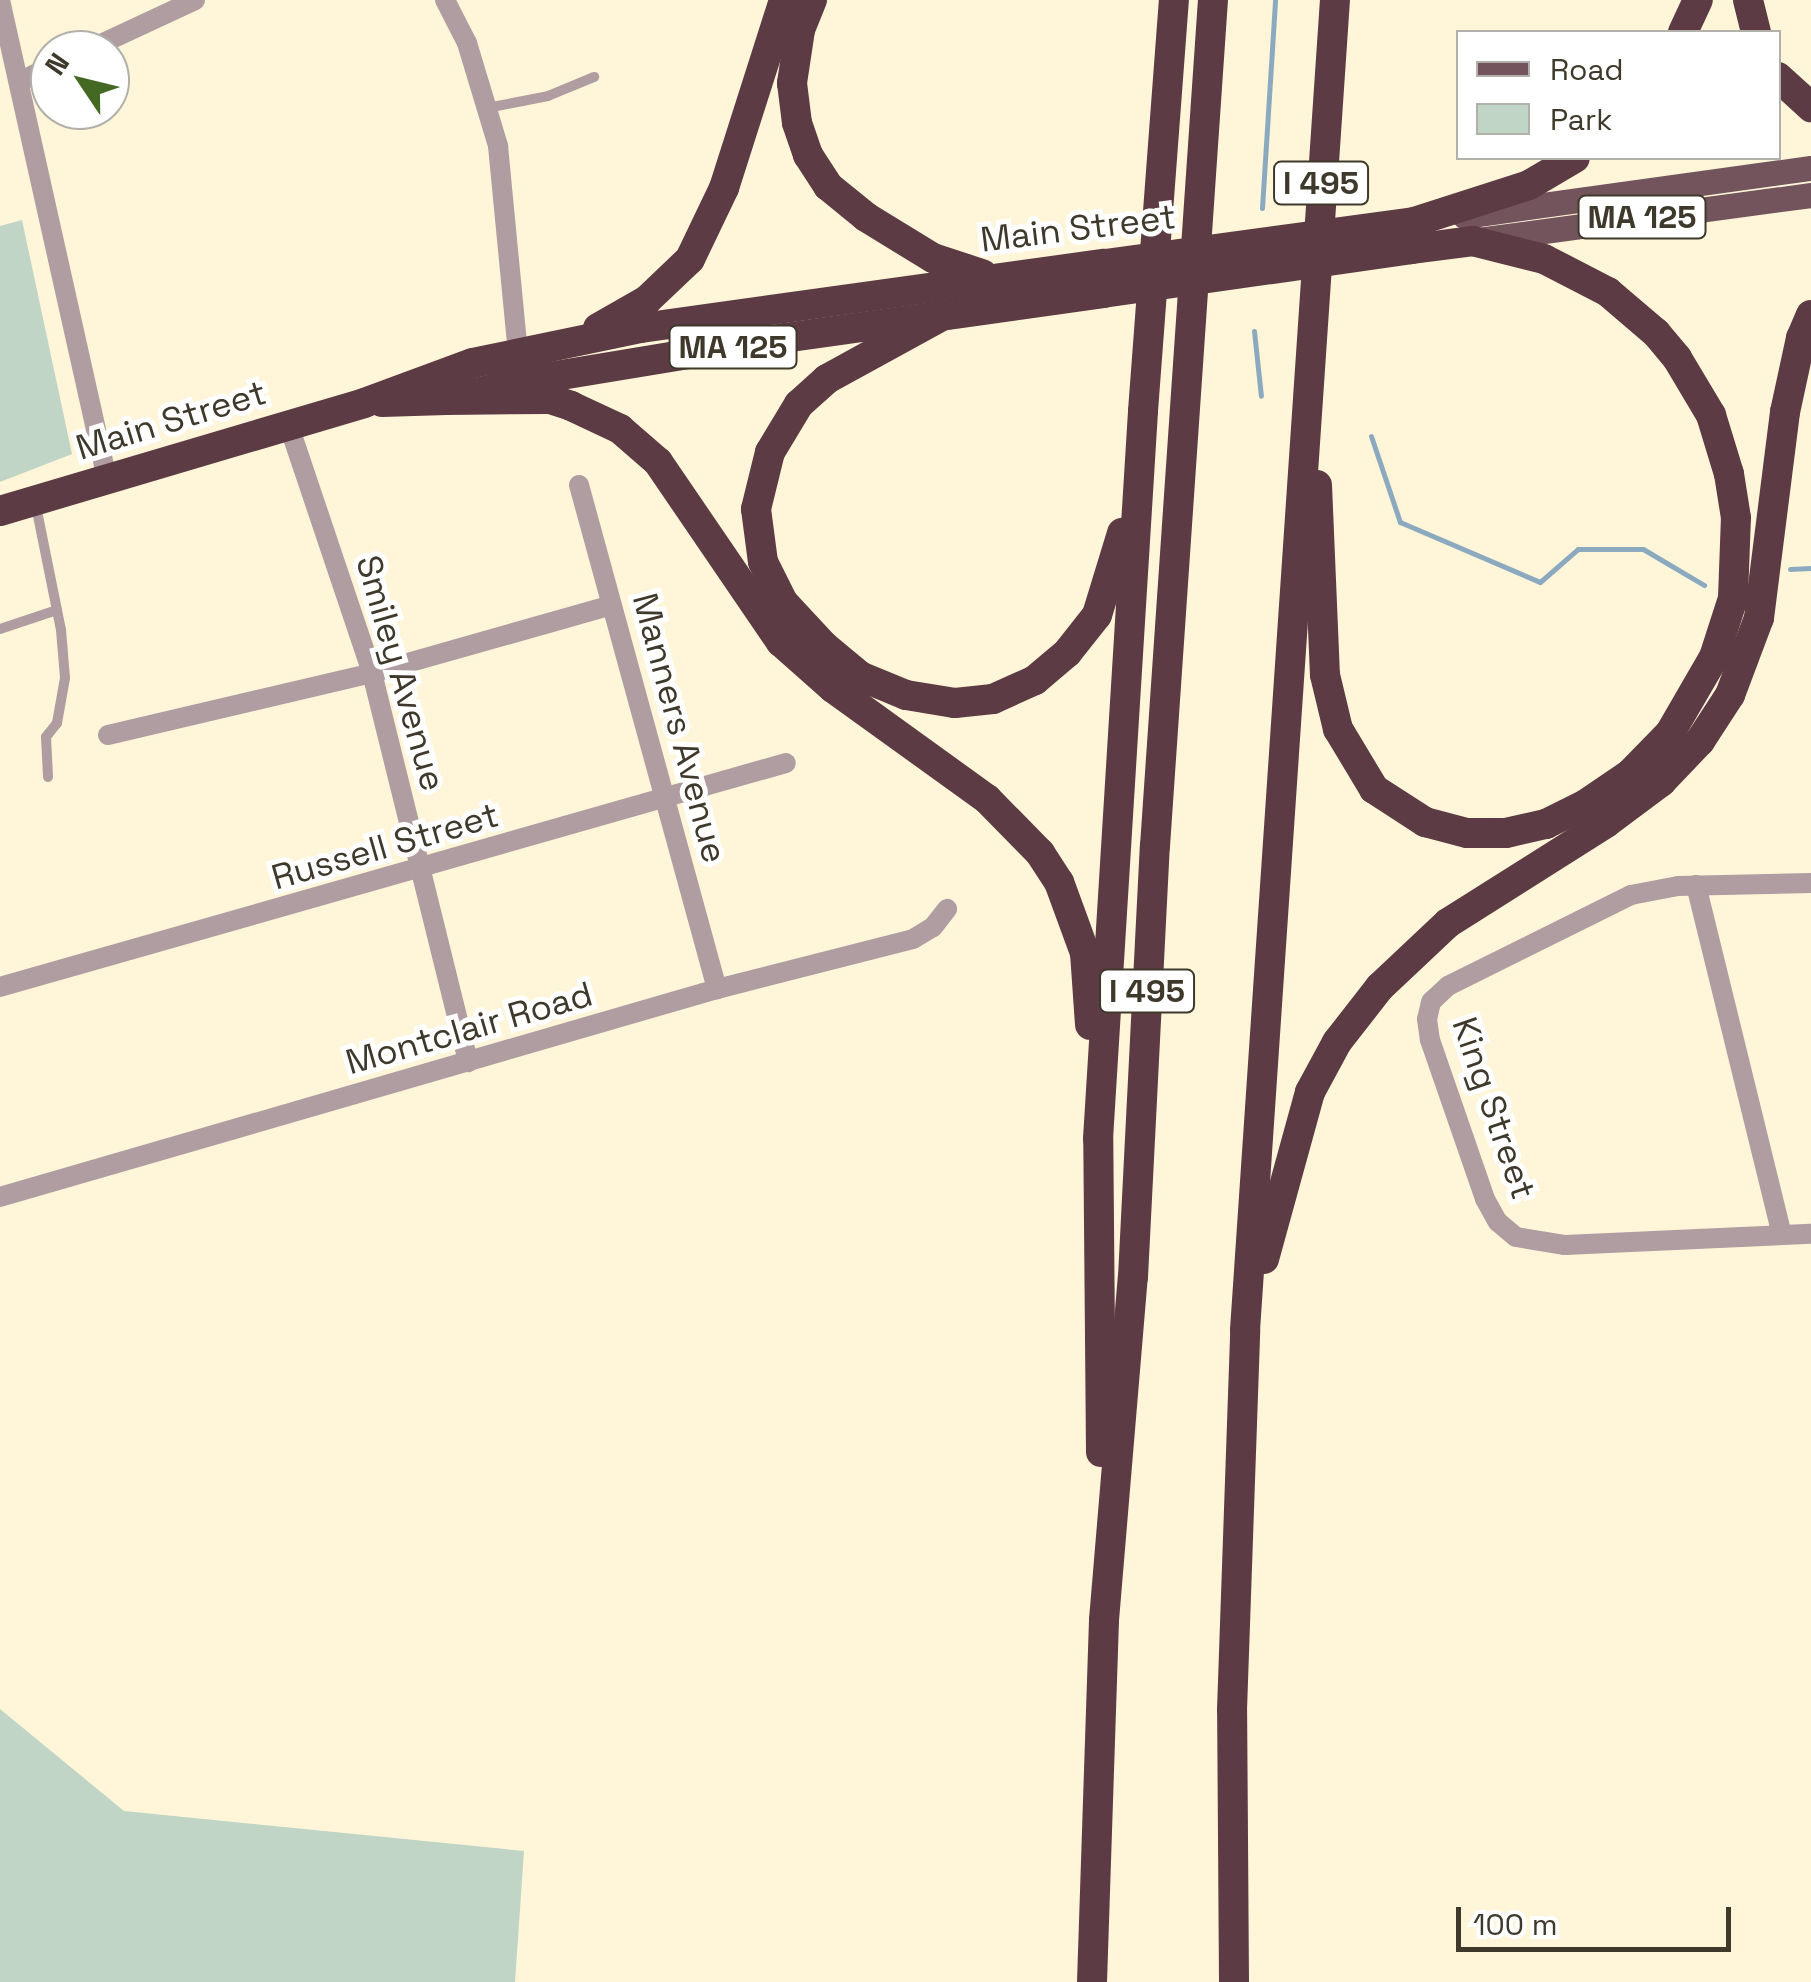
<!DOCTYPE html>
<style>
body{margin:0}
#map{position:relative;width:1811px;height:1982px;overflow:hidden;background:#fff5d8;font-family:"Space Grotesk",sans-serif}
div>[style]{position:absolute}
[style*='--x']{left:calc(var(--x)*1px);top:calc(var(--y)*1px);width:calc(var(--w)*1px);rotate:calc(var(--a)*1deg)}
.green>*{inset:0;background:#c0d5c6}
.stream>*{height:5px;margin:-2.5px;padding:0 2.5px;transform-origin:2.5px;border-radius:2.5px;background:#8caabf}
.lane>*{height:10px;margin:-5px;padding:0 5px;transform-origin:5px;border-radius:5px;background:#af9da1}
.street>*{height:20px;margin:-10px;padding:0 10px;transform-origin:10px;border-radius:10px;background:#af9da1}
.primary>*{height:25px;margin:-12.5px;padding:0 12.5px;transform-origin:12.5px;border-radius:12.5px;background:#73545c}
.highway>*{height:30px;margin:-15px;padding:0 15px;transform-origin:15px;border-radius:15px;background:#5d3b44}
.highway-bridge>*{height:30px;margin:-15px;padding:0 15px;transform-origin:15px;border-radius:15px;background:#5d3b44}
span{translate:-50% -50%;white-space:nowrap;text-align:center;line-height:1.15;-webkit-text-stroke:10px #fff;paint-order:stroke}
.shield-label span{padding:2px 8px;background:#fff;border:2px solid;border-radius:8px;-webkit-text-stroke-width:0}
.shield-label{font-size:32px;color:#3e392b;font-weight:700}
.street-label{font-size:35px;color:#3e392b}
.legend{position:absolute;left:1456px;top:30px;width:325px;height:130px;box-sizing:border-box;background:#fff;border:2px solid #b2b0aa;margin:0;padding:12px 18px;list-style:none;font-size:30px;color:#3e392b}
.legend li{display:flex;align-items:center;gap:20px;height:50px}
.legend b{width:50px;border:2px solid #b2b0aa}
.north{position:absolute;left:30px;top:30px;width:100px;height:100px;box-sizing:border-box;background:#fff;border:2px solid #b2b0aa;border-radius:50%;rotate:305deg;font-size:28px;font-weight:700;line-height:40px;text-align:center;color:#3e392b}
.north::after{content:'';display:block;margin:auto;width:35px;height:45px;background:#446922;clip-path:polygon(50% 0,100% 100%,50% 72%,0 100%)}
.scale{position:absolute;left:1456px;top:1907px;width:275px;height:45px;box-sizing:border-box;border:5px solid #3e392b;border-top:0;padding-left:12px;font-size:30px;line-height:35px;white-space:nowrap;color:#3e392b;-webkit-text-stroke:8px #fff;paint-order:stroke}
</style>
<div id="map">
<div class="green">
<div style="clip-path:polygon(22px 220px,72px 454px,0 482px,0 226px)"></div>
<div style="clip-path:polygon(0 1709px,124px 1811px,524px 1851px,515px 1982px,0 1982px)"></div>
</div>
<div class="stream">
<div style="--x:1262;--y:208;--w:208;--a:-86.4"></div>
<div style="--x:1254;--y:331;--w:65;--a:83.9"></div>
<div style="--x:1371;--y:436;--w:91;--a:71.4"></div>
<div style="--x:1400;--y:522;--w:152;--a:23.2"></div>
<div style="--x:1540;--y:582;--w:50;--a:-41"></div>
<div style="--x:1578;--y:549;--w:65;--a:0"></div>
<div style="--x:1643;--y:549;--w:71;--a:30.5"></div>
<div style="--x:1790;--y:569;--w:21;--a:-3"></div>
</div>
<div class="lane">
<div style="--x:487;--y:108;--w:62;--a:-11.1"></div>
<div style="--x:548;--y:96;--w:50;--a:-22.4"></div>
<div style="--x:36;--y:506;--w:126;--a:78.6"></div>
<div style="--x:61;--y:630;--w:48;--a:85.2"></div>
<div style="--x:65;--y:678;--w:46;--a:100.1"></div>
<div style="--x:57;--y:723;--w:18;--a:128"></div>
<div style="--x:46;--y:737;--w:40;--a:87.1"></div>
<div style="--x:0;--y:629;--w:60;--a:-18.4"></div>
</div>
<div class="street">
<div style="--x:0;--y:0;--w:490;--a:77.4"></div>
<div style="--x:445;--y:0;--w:48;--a:62.9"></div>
<div style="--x:467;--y:43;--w:108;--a:73.2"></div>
<div style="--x:498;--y:146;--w:208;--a:84.5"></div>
<div style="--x:88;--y:50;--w:118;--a:-25"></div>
<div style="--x:19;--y:82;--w:34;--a:-26"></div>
<div style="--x:288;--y:423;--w:264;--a:71.4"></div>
<div style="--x:372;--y:673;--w:401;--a:76.1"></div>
<div style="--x:579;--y:485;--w:523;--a:74.69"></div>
<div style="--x:108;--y:735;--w:271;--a:-13.2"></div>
<div style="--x:372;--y:673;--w:249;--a:-15.8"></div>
<div style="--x:1811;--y:883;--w:133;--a:178.7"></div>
<div style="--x:1678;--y:886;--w:48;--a:169.2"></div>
<div style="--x:1631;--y:895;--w:204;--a:153.6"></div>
<div style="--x:1448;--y:986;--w:23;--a:137"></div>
<div style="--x:1431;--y:1002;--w:17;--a:103"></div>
<div style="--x:1427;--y:1019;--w:21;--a:82"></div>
<div style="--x:1430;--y:1040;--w:168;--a:70.9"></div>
<div style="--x:1485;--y:1199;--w:26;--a:61"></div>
<div style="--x:1498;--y:1222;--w:23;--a:40"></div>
<div style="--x:1516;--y:1237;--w:50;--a:9.3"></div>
<div style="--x:1565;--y:1245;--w:246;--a:-2.6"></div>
<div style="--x:1696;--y:885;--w:360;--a:76.2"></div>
<div style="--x:0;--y:987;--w:817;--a:-15.91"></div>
<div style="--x:0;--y:1197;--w:747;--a:-16.18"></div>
<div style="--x:717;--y:989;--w:202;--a:-14.3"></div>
<div style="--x:913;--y:939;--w:23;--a:-31"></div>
<div style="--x:933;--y:927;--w:23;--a:-52"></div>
</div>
<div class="primary">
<div style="--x:1464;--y:216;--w:350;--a:-7.9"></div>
<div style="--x:1478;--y:240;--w:336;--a:-7.7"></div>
</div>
<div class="highway">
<div style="--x:812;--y:0;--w:32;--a:112"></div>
<div style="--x:800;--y:30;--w:54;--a:98.6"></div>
<div style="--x:792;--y:83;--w:40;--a:82.9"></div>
<div style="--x:797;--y:123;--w:34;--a:71"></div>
<div style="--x:808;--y:155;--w:37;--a:57"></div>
<div style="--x:828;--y:186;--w:49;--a:39.2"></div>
<div style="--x:866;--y:217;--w:79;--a:31.5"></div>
<div style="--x:933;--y:258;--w:52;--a:18.1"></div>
<div style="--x:1748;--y:0;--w:33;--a:76"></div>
<div style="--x:1683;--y:32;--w:35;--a:-65"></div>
<div style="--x:1778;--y:77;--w:45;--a:42.3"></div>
<div style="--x:1414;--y:222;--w:121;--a:-17.8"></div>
<div style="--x:1529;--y:185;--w:53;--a:-30.4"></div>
<div style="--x:938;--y:318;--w:127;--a:151.2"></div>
<div style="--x:827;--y:379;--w:38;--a:138"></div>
<div style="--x:799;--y:404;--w:56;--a:121.1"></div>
<div style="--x:770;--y:452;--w:59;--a:103.8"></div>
<div style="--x:756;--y:509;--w:53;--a:82.5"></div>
<div style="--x:763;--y:562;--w:45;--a:63.4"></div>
<div style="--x:783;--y:602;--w:60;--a:47"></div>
<div style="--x:824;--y:646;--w:47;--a:39.8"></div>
<div style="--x:860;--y:676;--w:50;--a:22.4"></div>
<div style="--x:906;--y:695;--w:50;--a:9.3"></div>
<div style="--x:955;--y:703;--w:38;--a:-6"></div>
<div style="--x:993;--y:699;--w:46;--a:-24.3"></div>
<div style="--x:1035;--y:680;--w:42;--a:-40.2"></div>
<div style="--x:1067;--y:653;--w:48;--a:-51.7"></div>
<div style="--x:1097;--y:615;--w:86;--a:-73"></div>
<div style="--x:598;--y:328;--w:56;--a:-29.7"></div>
<div style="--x:647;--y:300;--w:59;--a:-43.6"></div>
<div style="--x:690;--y:259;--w:79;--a:-64.4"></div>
<div style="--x:724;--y:188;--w:197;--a:-72.3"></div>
<div style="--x:446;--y:400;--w:104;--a:-0.6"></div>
<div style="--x:550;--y:399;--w:22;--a:18"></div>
<div style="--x:571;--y:406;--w:54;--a:25.1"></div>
<div style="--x:620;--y:429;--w:50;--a:41"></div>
<div style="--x:658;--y:462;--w:218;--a:55.7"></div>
<div style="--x:781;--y:642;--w:69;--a:41.5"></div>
<div style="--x:833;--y:688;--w:190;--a:35.8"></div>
<div style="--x:987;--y:799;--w:76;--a:45.5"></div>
<div style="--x:1040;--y:853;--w:35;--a:57"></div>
<div style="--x:1059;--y:882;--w:76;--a:69.9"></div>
<div style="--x:1085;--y:953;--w:72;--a:86"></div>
<div style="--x:382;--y:402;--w:64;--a:-1.8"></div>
<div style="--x:446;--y:400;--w:87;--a:-13.2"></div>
<div style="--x:531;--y:380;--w:256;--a:-9.4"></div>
<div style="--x:784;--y:338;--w:322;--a:-8"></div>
<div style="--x:1317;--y:485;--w:190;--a:87.6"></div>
<div style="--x:1325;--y:675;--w:56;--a:76.5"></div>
<div style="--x:1338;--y:729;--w:70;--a:59"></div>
<div style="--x:1374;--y:789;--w:61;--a:32.9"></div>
<div style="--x:1425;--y:822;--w:43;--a:14.7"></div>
<div style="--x:1467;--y:833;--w:39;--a:0"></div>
<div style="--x:1506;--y:833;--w:41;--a:-12.7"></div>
<div style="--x:1546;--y:824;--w:45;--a:-26.6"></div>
<div style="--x:1586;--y:804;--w:53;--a:-34.3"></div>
<div style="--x:1630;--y:774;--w:57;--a:-45.7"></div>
<div style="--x:1670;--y:733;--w:88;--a:-59.9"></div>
<div style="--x:1714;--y:657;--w:62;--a:-72.1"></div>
<div style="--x:1733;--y:598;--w:80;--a:-87.9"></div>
<div style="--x:1736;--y:518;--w:45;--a:-99"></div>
<div style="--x:1729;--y:474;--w:62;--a:-107"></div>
<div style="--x:1711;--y:415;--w:66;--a:-120.8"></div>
<div style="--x:1677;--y:358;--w:33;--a:-130"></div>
<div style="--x:1656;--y:333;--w:63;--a:-139.5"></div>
<div style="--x:1608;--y:292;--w:72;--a:-152.7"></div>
<div style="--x:1544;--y:259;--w:73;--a:-165.8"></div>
<div style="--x:1473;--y:241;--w:63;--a:172.6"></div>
<div style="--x:0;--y:511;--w:380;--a:-16.5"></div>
<div style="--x:364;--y:403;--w:116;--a:-20.2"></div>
<div style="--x:473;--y:363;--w:172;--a:-11.8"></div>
<div style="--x:641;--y:328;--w:468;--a:-7.9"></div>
<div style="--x:1264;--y:1259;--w:173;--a:-74.6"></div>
<div style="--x:1310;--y:1092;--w:57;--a:-61.6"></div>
<div style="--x:1337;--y:1042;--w:70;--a:-52"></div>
<div style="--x:1380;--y:987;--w:93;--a:-43.3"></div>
<div style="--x:1448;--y:923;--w:187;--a:-32.3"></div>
<div style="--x:1606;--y:823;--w:69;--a:-36.7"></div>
<div style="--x:1661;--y:782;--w:57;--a:-46.4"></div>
<div style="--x:1700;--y:741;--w:55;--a:-56.9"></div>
<div style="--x:1730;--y:695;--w:82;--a:-69.4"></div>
<div style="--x:1759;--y:618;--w:208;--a:-82.8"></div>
<div style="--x:1785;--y:412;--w:76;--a:-77.8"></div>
<div style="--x:1801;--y:338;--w:25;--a:-67"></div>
<div style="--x:1101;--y:1452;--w:313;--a:-90.5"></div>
<div style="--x:1098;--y:1139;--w:729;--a:-86.46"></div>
<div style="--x:1143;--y:411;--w:412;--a:-85.7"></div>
<div style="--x:1092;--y:1982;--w:362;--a:-88.1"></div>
<div style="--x:1104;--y:1620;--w:344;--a:-85.2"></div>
<div style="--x:1133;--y:1277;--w:432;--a:-87.1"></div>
<div style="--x:1155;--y:846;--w:848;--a:-86.08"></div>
<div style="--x:1234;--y:1982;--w:272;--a:-90.4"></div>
<div style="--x:1232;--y:1710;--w:380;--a:-88"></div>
<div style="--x:1245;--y:1330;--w:1333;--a:-86.13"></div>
</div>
<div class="highway-bridge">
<div style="--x:1105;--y:264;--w:312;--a:-7.7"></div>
<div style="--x:1103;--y:293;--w:311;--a:-8.1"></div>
</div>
<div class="shield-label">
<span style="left:1321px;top:183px">I 495</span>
<span style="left:1642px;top:217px">MA 125</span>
<span style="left:733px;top:347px">MA 125</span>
<span style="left:1147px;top:991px">I 495</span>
</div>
<div class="street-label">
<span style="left:1078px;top:228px;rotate:-7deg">Main Street</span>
<span style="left:171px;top:420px;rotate:-17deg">Main Street</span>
<span style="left:401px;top:673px;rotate:74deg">Smiley Avenue</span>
<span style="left:680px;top:728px;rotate:75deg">Manners Avenue</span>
<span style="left:385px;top:846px;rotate:-16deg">Russell Street</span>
<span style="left:469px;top:1028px;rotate:-16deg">Montclair Road</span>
<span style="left:1494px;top:1108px;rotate:71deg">King Street</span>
</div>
<ul class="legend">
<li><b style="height:12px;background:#73545c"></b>Road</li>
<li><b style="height:28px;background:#c0d5c6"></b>Park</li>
</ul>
<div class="north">N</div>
<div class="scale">100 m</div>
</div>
